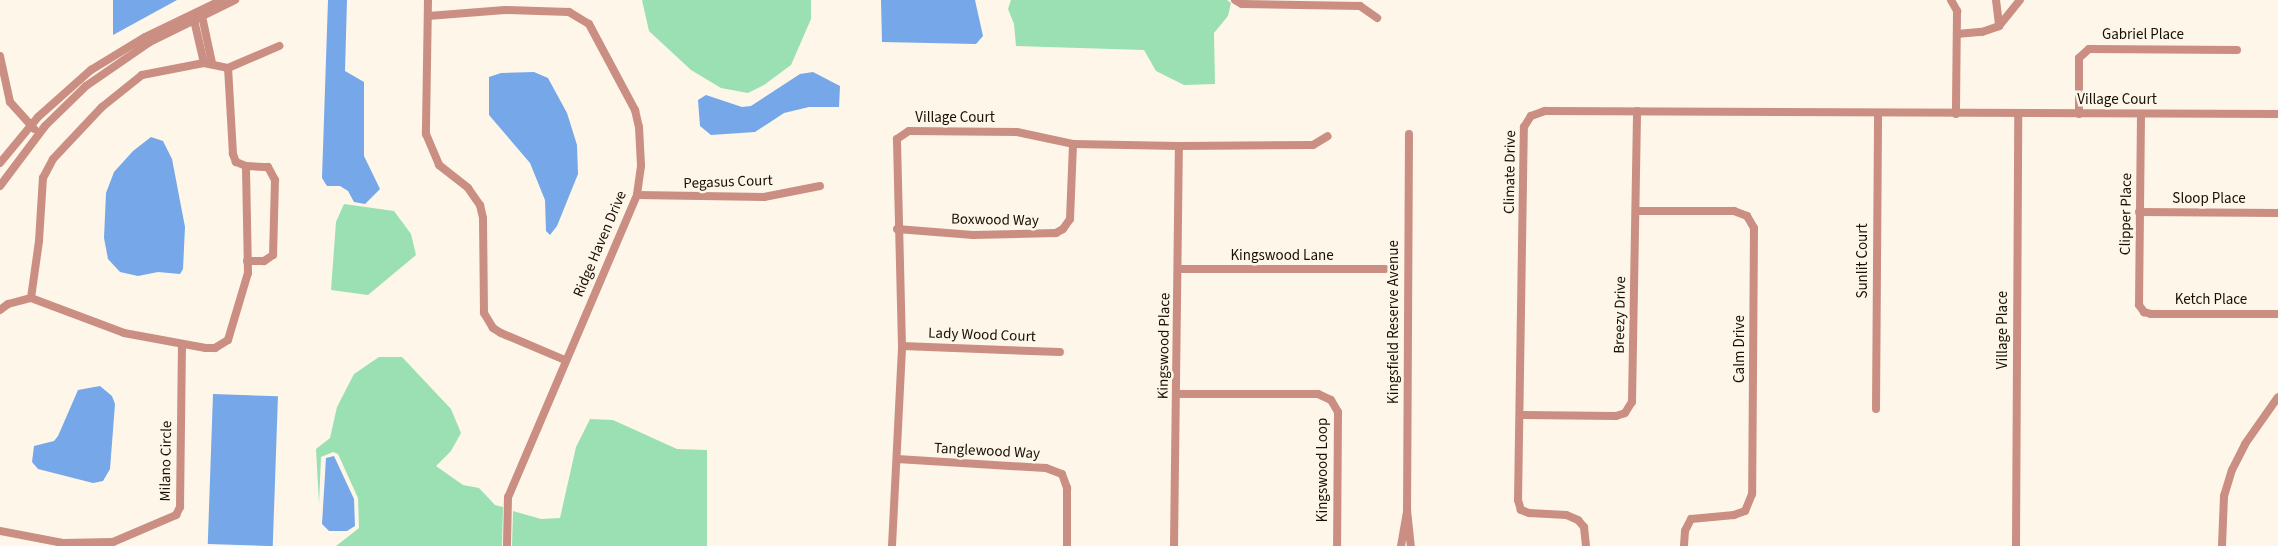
<!DOCTYPE html>
<style>
body{margin:0}
#map{position:relative;width:2278px;height:546px;overflow:hidden;background:#fdf6e9;font-family:"Source Sans 3",sans-serif}
div>[style]{position:absolute}
[style*='--x']{left:calc(var(--x)*1px);top:calc(var(--y)*1px);width:calc(var(--w)*1px);rotate:calc(var(--a)*1deg)}
.green>*{inset:0;background:#9ae0b3}
.water>*{inset:0;background:#75a7e9;transform-origin:0 0}
.street>*{height:8px;margin:-4px;padding:0 4px;transform-origin:4px;border-radius:4px;background:#cb8e82}
span{translate:-50% -50%;white-space:nowrap;text-align:center;line-height:1.15;-webkit-text-stroke:5px #fdf6e9;paint-order:stroke}
.street-label{font-size:15px;color:#161005}
</style>
<div id="map">
<div class="green">
<div style="clip-path:polygon(642px 0,811px 0,811px 19px,791px 65px,764px 85px,748px 93px,721px 88px,691px 70px,649px 31px)"></div>
<div style="clip-path:polygon(1011px 0,1227px 0,1231px 3px,1228px 16px,1214px 33px,1215px 84px,1184px 85px,1156px 71px,1144px 50px,1016px 46px,1014px 24px,1008px 9px)"></div>
<div style="clip-path:polygon(344px 204px,394px 211px,411px 234px,416px 255px,368px 295px,331px 290px,336px 222px)"></div>
<div style="clip-path:polygon(379px 357px,402px 357px,451px 409px,461px 433px,451px 451px,436px 466px,463px 485px,479px 488px,495px 505px,503px 507px,502px 546px,336px 546px,359px 528px,358px 498px,338px 454px,333px 452px,321px 457px,319px 504px,316px 449px,330px 438px,337px 407px,354px 374px)"></div>
<div style="clip-path:polygon(590px 419px,613px 420px,677px 449px,707px 450px,707px 546px,512px 546px,513px 511px,541px 519px,560px 518px,576px 447px)"></div>
</div>
<div class="water">
<div style="clip-path:polygon(113px 0,177px 0,113px 35px)"></div>
<div style="clip-path:polygon(328px 0,347px 0,345px 71px,364px 82px,364px 156px,380px 189px,365px 204px,354px 202px,348px 191px,340px 186px,327px 186px,322px 178px)"></div>
<div style="clip-path:polygon(881px 0,975px 0,983px 36px,976px 44px,882px 42px)"></div>
<div style="clip-path:polygon(534px 72px,548px 78px,567px 113px,577px 145px,578px 174px,557px 226px,550px 235px,546px 231px,545px 200px,530px 163px,489px 115px,489px 77px,501px 73px)"></div>
<div style="clip-path:polygon(813px 72px,840px 86px,839px 107px,809px 107px,784px 113px,755px 132px,711px 135px,700px 126px,698px 100px,706px 95px,742px 107px,751px 106px,800px 74px)"></div>
<div style="clip-path:polygon(151px 137px,163px 141px,172px 159px,185px 227px,183px 269px,180px 274px,158px 272px,138px 276px,120px 272px,108px 259px,104px 238px,106px 193px,114px 172px,133px 151px)"></div>
<div style="clip-path:polygon(100px 386px,112px 396px,115px 404px,110px 469px,103px 481px,93px 483px,38px 469px,32px 462px,34px 446px,54px 441px,58px 436px,78px 390px)"></div>
<div style="left:213px;top:394px;width:65px;height:150px;rotate:2deg"></div>
<div style="clip-path:polygon(334px 456px,354px 499px,355px 526px,347px 531px,329px 531px,322px 524px,326px 458px)"></div>
</div>
<div class="street">
<div style="--x:428;--y:0;--w:134;--a:90.9"></div>
<div style="--x:426;--y:134;--w:34;--a:67"></div>
<div style="--x:439;--y:165;--w:37;--a:38"></div>
<div style="--x:468;--y:188;--w:21;--a:55"></div>
<div style="--x:480;--y:205;--w:13;--a:77"></div>
<div style="--x:483;--y:218;--w:95;--a:89.4"></div>
<div style="--x:484;--y:313;--w:17;--a:59"></div>
<div style="--x:493;--y:328;--w:9;--a:32"></div>
<div style="--x:501;--y:333;--w:69;--a:22.9"></div>
<div style="--x:1235;--y:0;--w:8;--a:30"></div>
<div style="--x:1242;--y:4;--w:118;--a:1"></div>
<div style="--x:1360;--y:6;--w:21;--a:35"></div>
<div style="--x:1951;--y:0;--w:13;--a:61"></div>
<div style="--x:1957;--y:11;--w:103;--a:90.6"></div>
<div style="--x:1996;--y:0;--w:26;--a:83"></div>
<div style="--x:202;--y:16;--w:48;--a:78"></div>
<div style="--x:428;--y:16;--w:77;--a:-4.5"></div>
<div style="--x:505;--y:10;--w:64;--a:1.8"></div>
<div style="--x:569;--y:12;--w:23;--a:31"></div>
<div style="--x:589;--y:24;--w:98;--a:61.9"></div>
<div style="--x:635;--y:110;--w:17;--a:77"></div>
<div style="--x:639;--y:127;--w:39;--a:87"></div>
<div style="--x:641;--y:166;--w:29;--a:98"></div>
<div style="--x:637;--y:195;--w:328;--a:113.1"></div>
<div style="--x:508;--y:497;--w:49;--a:91.2"></div>
<div style="--x:194;--y:20;--w:44;--a:76.9"></div>
<div style="--x:1957;--y:34;--w:25;--a:-5"></div>
<div style="--x:1982;--y:32;--w:18;--a:-19"></div>
<div style="--x:1999;--y:26;--w:33;--a:-51"></div>
<div style="--x:0;--y:56;--w:47;--a:77.7"></div>
<div style="--x:10;--y:102;--w:36;--a:48"></div>
<div style="--x:2079;--y:114;--w:56;--a:-90"></div>
<div style="--x:2079;--y:58;--w:13;--a:-42"></div>
<div style="--x:2089;--y:49;--w:148;--a:0.4"></div>
<div style="--x:2141;--y:114;--w:191;--a:90.6"></div>
<div style="--x:2139;--y:305;--w:9;--a:54"></div>
<div style="--x:2144;--y:312;--w:7;--a:16"></div>
<div style="--x:2151;--y:314;--w:127;--a:0"></div>
<div style="--x:1409;--y:134;--w:376;--a:90.3"></div>
<div style="--x:1407;--y:510;--w:36;--a:84"></div>
<div style="--x:0;--y:163;--w:60;--a:-50.4"></div>
<div style="--x:38;--y:117;--w:71;--a:-41.6"></div>
<div style="--x:91;--y:70;--w:63;--a:-31.4"></div>
<div style="--x:145;--y:37;--w:85;--a:-25.7"></div>
<div style="--x:246;--y:166;--w:22;--a:3"></div>
<div style="--x:268;--y:167;--w:15;--a:62"></div>
<div style="--x:275;--y:180;--w:75;--a:91.5"></div>
<div style="--x:273;--y:255;--w:11;--a:146"></div>
<div style="--x:264;--y:261;--w:17;--a:180"></div>
<div style="--x:0;--y:186;--w:75;--a:-53.1"></div>
<div style="--x:45;--y:126;--w:57;--a:-44.3"></div>
<div style="--x:86;--y:86;--w:78;--a:-34.5"></div>
<div style="--x:150;--y:42;--w:95;--a:-26.3"></div>
<div style="--x:637;--y:195;--w:127;--a:0.9"></div>
<div style="--x:764;--y:197;--w:57;--a:-11.1"></div>
<div style="--x:1636;--y:211;--w:98;--a:0"></div>
<div style="--x:1734;--y:211;--w:14;--a:21"></div>
<div style="--x:1747;--y:216;--w:14;--a:60"></div>
<div style="--x:1754;--y:228;--w:266;--a:90.4"></div>
<div style="--x:1752;--y:494;--w:18;--a:112"></div>
<div style="--x:1745;--y:511;--w:12;--a:160"></div>
<div style="--x:1734;--y:515;--w:43;--a:174.7"></div>
<div style="--x:1691;--y:519;--w:13;--a:117"></div>
<div style="--x:1685;--y:531;--w:15;--a:94"></div>
<div style="--x:2139;--y:212;--w:139;--a:0.4"></div>
<div style="--x:897;--y:229;--w:76;--a:4.5"></div>
<div style="--x:973;--y:235;--w:83;--a:-1.4"></div>
<div style="--x:1056;--y:233;--w:8;--a:-30"></div>
<div style="--x:1063;--y:229;--w:12;--a:-55"></div>
<div style="--x:1070;--y:219;--w:75;--a:-87.7"></div>
<div style="--x:1179;--y:269;--w:206;--a:0"></div>
<div style="--x:31;--y:298;--w:58;--a:-82"></div>
<div style="--x:39;--y:241;--w:63;--a:-86.4"></div>
<div style="--x:43;--y:178;--w:21;--a:-62"></div>
<div style="--x:53;--y:159;--w:71;--a:-46.7"></div>
<div style="--x:102;--y:107;--w:51;--a:-38.7"></div>
<div style="--x:142;--y:75;--w:63;--a:-11"></div>
<div style="--x:204;--y:63;--w:25;--a:12"></div>
<div style="--x:228;--y:68;--w:56;--a:-23.3"></div>
<div style="--x:0;--y:310;--w:10;--a:-37"></div>
<div style="--x:8;--y:304;--w:24;--a:-15"></div>
<div style="--x:31;--y:298;--w:99;--a:20.6"></div>
<div style="--x:124;--y:333;--w:83;--a:10.4"></div>
<div style="--x:206;--y:348;--w:9;--a:0"></div>
<div style="--x:215;--y:348;--w:15;--a:-32"></div>
<div style="--x:228;--y:340;--w:70;--a:-73.4"></div>
<div style="--x:248;--y:273;--w:107;--a:-91.1"></div>
<div style="--x:246;--y:166;--w:11;--a:-158"></div>
<div style="--x:236;--y:162;--w:9;--a:-111"></div>
<div style="--x:233;--y:154;--w:86;--a:-93.3"></div>
<div style="--x:902;--y:346;--w:158;--a:2.2"></div>
<div style="--x:1178;--y:394;--w:140;--a:0"></div>
<div style="--x:1318;--y:394;--w:14;--a:25"></div>
<div style="--x:1331;--y:400;--w:14;--a:60"></div>
<div style="--x:1338;--y:412;--w:134;--a:90.4"></div>
<div style="--x:1876;--y:409;--w:296;--a:-89.6"></div>
<div style="--x:1520;--y:415;--w:96;--a:0.6"></div>
<div style="--x:1616;--y:416;--w:9;--a:-18"></div>
<div style="--x:1625;--y:413;--w:13;--a:-58"></div>
<div style="--x:1632;--y:402;--w:291;--a:-89"></div>
<div style="--x:897;--y:459;--w:149;--a:3.5"></div>
<div style="--x:1046;--y:468;--w:17;--a:21"></div>
<div style="--x:1062;--y:474;--w:15;--a:70"></div>
<div style="--x:1067;--y:488;--w:58;--a:90"></div>
<div style="--x:0;--y:531;--w:64;--a:10.8"></div>
<div style="--x:63;--y:543;--w:50;--a:-1.1"></div>
<div style="--x:113;--y:542;--w:69;--a:-23.2"></div>
<div style="--x:176;--y:515;--w:9;--a:-63"></div>
<div style="--x:180;--y:507;--w:162;--a:-89.3"></div>
<div style="--x:892;--y:546;--w:200;--a:-87.1"></div>
<div style="--x:902;--y:346;--w:207;--a:-91.4"></div>
<div style="--x:897;--y:139;--w:14;--a:-34"></div>
<div style="--x:909;--y:131;--w:108;--a:0.5"></div>
<div style="--x:1017;--y:132;--w:57;--a:12.1"></div>
<div style="--x:1073;--y:144;--w:106;--a:1.1"></div>
<div style="--x:1179;--y:146;--w:134;--a:-0.4"></div>
<div style="--x:1313;--y:145;--w:17;--a:-31"></div>
<div style="--x:1174;--y:546;--w:400;--a:-89.3"></div>
<div style="--x:1401;--y:546;--w:35;--a:-80"></div>
<div style="--x:1586;--y:546;--w:19;--a:-96"></div>
<div style="--x:1584;--y:527;--w:9;--a:-131"></div>
<div style="--x:1578;--y:520;--w:13;--a:-157"></div>
<div style="--x:1566;--y:515;--w:37;--a:-177"></div>
<div style="--x:1529;--y:513;--w:9;--a:-159"></div>
<div style="--x:1521;--y:510;--w:10;--a:-107"></div>
<div style="--x:1518;--y:500;--w:373;--a:-89.1"></div>
<div style="--x:1524;--y:127;--w:13;--a:-58"></div>
<div style="--x:1531;--y:116;--w:15;--a:-20"></div>
<div style="--x:1545;--y:111;--w:733;--a:0.23"></div>
<div style="--x:2016;--y:546;--w:432;--a:-89.7"></div>
<div style="--x:2222;--y:546;--w:50;--a:-87.7"></div>
<div style="--x:2224;--y:496;--w:27;--a:-73"></div>
<div style="--x:2232;--y:470;--w:29;--a:-63"></div>
<div style="--x:2245;--y:444;--w:57;--a:-54.9"></div>
</div>
<div class="street-label">
<span style="left:2143px;top:35px">Gabriel Place</span>
<span style="left:2117px;top:100px">Village Court</span>
<span style="left:955px;top:118px">Village Court</span>
<span style="left:1510px;top:172px;rotate:-89deg">Climate Drive</span>
<span style="left:728px;top:182px;rotate:-2deg">Pegasus Court</span>
<span style="left:2209px;top:199px">Sloop Place</span>
<span style="left:2126px;top:214px;rotate:-89deg">Clipper Place</span>
<span style="left:995px;top:220px;rotate:1deg">Boxwood Way</span>
<span style="left:600px;top:244px;rotate:-67deg">Ridge Haven Drive</span>
<span style="left:1282px;top:256px">Kingswood Lane</span>
<span style="left:1863px;top:261px;rotate:-90deg">Sunlit Court</span>
<span style="left:2211px;top:300px">Ketch Place</span>
<span style="left:1620px;top:315px;rotate:-89deg">Breezy Drive</span>
<span style="left:1394px;top:322px;rotate:-90deg">Kingsfield Reserve Avenue</span>
<span style="left:2003px;top:330px;rotate:-90deg">Village Place</span>
<span style="left:982px;top:335px;rotate:2deg">Lady Wood Court</span>
<span style="left:1164px;top:346px;rotate:-89deg">Kingswood Place</span>
<span style="left:1740px;top:349px;rotate:-90deg">Calm Drive</span>
<span style="left:987px;top:451px;rotate:3deg">Tanglewood Way</span>
<span style="left:166px;top:461px;rotate:-89deg">Milano Circle</span>
<span style="left:1323px;top:470px;rotate:-90deg">Kingswood Loop</span>
</div>
</div>
